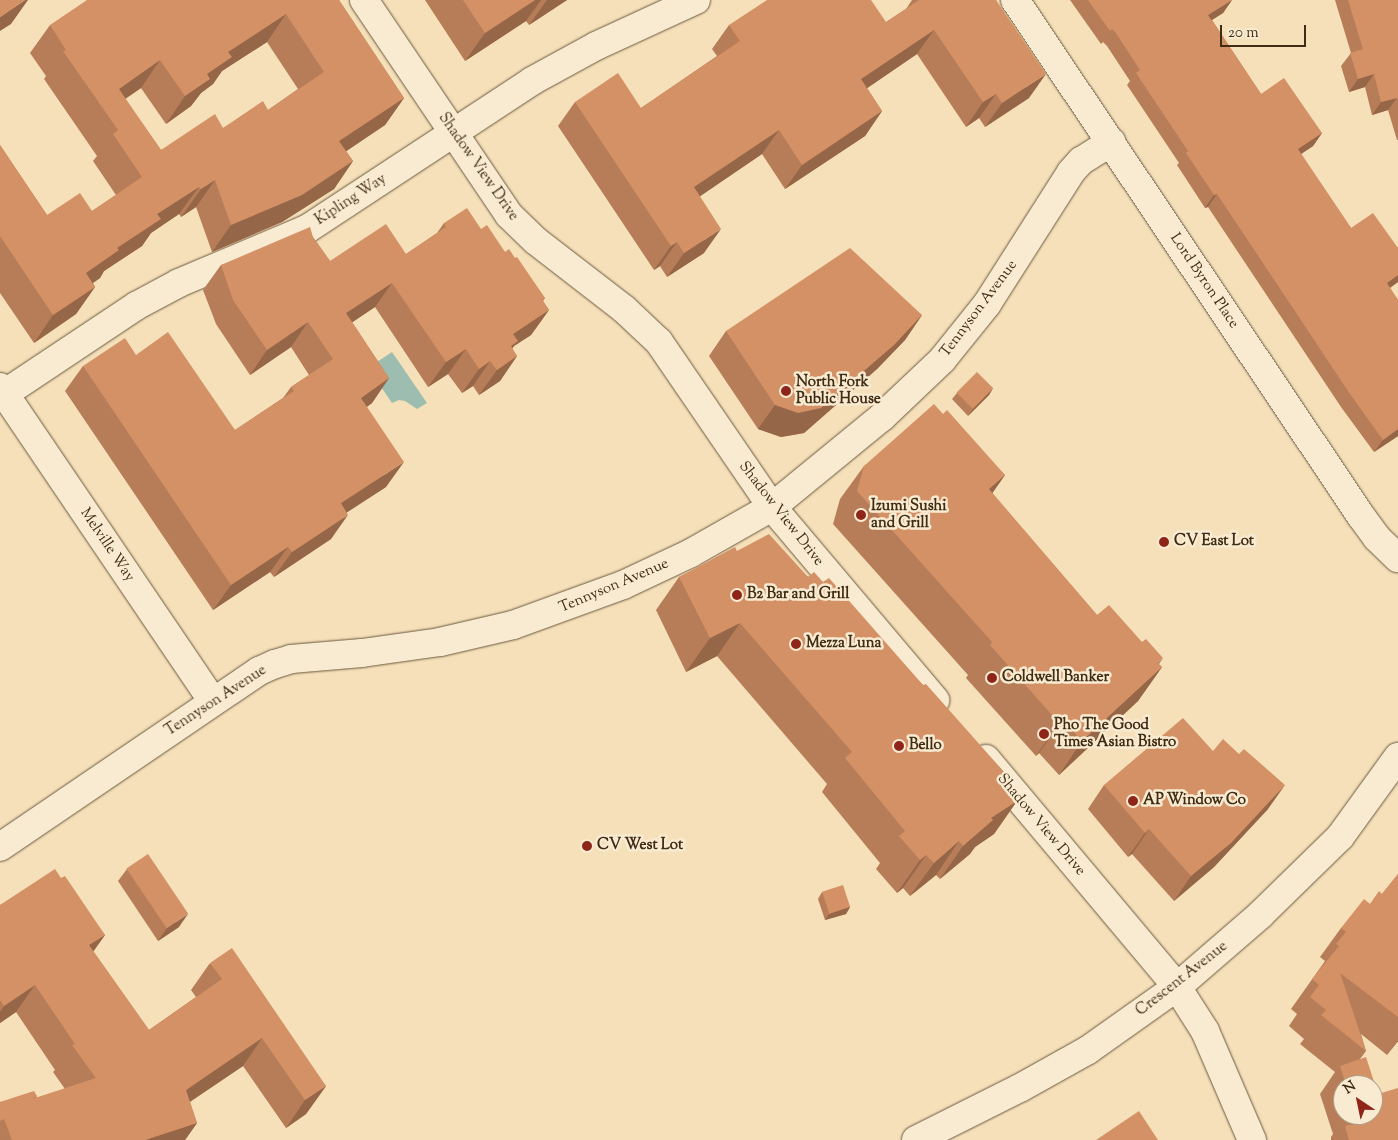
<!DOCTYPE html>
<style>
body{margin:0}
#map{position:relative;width:1398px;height:1140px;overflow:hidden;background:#f5e0ba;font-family:"Sorts Mill Goudy",serif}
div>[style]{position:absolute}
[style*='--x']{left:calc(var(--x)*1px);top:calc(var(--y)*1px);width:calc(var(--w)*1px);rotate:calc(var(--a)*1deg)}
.water>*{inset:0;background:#9cbdaf}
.roads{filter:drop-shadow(0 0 1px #6c593d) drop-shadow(0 0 1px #6c593d)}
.minor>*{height:28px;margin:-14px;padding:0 14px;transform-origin:14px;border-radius:14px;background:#f8ebd2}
.tertiary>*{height:28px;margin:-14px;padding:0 14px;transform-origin:14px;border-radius:14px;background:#f8ebd2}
.wall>*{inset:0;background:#b77d58}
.shaded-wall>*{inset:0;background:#956647}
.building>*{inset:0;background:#d59166;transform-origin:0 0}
.dots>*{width:14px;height:14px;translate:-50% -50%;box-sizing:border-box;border:2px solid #f8ebd2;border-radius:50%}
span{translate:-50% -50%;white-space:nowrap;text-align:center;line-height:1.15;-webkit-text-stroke:5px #f8ebd2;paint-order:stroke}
.street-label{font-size:15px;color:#3f2c13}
.poi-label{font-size:15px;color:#3f2c13;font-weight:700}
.left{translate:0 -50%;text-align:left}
.north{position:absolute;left:1333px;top:1075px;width:50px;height:50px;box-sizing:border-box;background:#f8ebd2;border:1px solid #ae9f86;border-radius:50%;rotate:326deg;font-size:14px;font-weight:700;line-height:20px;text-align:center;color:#3f2c13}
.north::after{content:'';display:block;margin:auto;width:18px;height:22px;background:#8f2418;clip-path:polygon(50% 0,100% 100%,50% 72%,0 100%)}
.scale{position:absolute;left:1220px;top:25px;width:86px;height:22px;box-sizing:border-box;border:2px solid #3f2c13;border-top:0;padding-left:6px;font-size:15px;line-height:18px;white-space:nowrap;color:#3f2c13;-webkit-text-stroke:4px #f8ebd2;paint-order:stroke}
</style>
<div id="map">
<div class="water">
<div style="clip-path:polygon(392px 352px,427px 403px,417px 409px,405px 401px,399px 400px,392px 403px,368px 368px)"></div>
</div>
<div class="roads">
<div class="minor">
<div style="--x:364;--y:0;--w:259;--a:56"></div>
<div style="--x:509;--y:215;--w:37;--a:44"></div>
<div style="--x:536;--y:241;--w:111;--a:37.7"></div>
<div style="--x:624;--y:309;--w:48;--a:43.3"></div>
<div style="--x:659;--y:342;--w:200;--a:55.6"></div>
<div style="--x:772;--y:507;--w:253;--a:49.8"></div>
<div style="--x:1015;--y:0;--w:621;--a:56.16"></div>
<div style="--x:1361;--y:516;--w:27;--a:54"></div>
<div style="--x:1377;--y:538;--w:29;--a:44"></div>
<div style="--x:0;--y:387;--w:380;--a:55.9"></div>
<div style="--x:4;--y:394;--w:159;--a:-33.7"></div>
<div style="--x:136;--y:306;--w:49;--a:-28.1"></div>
<div style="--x:179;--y:283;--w:139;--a:-22.9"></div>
<div style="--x:307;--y:229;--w:269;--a:-33.3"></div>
<div style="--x:532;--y:81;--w:73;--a:-28.7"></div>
<div style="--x:596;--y:46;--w:110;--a:-24.7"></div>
<div style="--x:986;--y:759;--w:297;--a:50"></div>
<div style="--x:1177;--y:987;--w:52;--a:57.5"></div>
<div style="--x:1205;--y:1031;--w:119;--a:66.7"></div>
<div style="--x:0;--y:847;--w:313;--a:-34.2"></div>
<div style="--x:259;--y:671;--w:17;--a:-24"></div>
<div style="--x:275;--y:664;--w:17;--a:-17"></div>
<div style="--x:291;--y:659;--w:71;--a:-4.8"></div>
<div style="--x:362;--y:653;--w:79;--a:-8"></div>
<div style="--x:440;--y:642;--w:75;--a:-13.1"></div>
<div style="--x:513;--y:625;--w:117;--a:-20"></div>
<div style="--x:623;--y:585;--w:75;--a:-25.2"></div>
<div style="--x:691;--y:553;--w:93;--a:-29.6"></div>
<div style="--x:772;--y:507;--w:142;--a:-39.3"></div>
<div style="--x:882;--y:417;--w:83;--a:-43.5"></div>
<div style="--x:942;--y:360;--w:72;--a:-51.2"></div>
<div style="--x:987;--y:304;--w:156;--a:-57.5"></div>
<div style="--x:1071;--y:172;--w:15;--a:-48"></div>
<div style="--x:1081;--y:161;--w:36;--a:-32"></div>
</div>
<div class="tertiary">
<div style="--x:916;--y:1140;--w:116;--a:-26.6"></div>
<div style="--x:1020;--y:1088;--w:78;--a:-29.2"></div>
<div style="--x:1088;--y:1050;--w:109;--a:-35.3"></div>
<div style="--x:1177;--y:987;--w:110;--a:-40.9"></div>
<div style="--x:1260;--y:915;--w:112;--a:-44.3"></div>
<div style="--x:1340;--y:837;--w:99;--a:-54.1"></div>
</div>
</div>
<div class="wall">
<div style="clip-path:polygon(evenodd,339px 0,404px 98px,385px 125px,346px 151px,353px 161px,334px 189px,282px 222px,212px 252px,196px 207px,181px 217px,179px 214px,151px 233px,142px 246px,104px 271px,100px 278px,93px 283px,95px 287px,76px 314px,34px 343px,0 293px,0 145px,47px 215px,92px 211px,116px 195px,93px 161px,97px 156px,44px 79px,46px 76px,30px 53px,50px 25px,339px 0,267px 42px,298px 89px,268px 110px,223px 128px,161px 150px,125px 99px,141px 88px,166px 124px,191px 106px,201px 93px,213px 84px,222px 71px,267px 42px)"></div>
<div style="clip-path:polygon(425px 0,567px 0,529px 25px,526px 21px,465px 61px)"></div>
<div style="clip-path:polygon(912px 0,996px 0,1029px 98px,985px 127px,979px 118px,966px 127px,917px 54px,867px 88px,882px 111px,865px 136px,785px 189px,762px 154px,700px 196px,704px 253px,667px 277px,660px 266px,654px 270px,558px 126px,575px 102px,641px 108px,717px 56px,712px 49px,729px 25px,886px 22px,906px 9px)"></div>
<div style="clip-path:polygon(1070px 0,1232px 0,1223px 13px,1212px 20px,1261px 94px,1322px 133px,1313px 146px,1301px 154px,1351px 228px,1398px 248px,1398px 282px,1390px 288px,1398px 300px,1398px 436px,1374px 452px,1341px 407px,1208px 207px,1205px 208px,1177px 165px,1179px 163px,1127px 85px,1130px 81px,1107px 46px,1103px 42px,1101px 44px)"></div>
<div style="clip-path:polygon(1335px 0,1398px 0,1398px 140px,1397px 140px,1388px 110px,1372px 115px,1365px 87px,1349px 92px,1341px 66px,1351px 53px)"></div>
<div style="clip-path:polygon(444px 223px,481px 229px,505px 252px,515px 258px,545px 298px,543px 301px,549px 310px,531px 335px,514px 346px,512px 349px,517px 356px,500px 381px,479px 395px,473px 386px,462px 393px,448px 374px,428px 387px,375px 307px,352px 322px,389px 378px,372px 403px,367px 407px,386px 487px,347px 512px,331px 539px,274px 577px,270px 572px,213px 610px,65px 391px,83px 366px,136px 355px,235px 430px,283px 398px,291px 387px,309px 375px,291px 347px,250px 375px,216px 324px,203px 290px,221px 265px,313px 237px,330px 261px,406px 254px,437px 233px)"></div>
<div style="clip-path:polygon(922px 315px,905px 340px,877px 369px,804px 433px,781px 437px,758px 429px,709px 356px,726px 331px)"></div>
<div style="clip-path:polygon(993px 388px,989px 395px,968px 416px,952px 399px,957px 393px)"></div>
<div style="clip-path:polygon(943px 414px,1005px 475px,992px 493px,1097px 615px,1162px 667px,1138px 701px,1059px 775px,1039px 753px,1036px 756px,966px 678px,968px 675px,833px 524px,840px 499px,864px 466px)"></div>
<div style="clip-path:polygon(737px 551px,823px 582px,923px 685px,1004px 772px,1002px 775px,1017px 801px,994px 834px,975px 847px,970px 854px,940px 879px,936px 875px,910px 896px,903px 888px,897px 893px,876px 869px,880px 863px,822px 792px,827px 784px,717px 656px,686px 672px,656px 610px,679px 577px)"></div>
<div style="clip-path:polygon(1213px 751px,1268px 809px,1214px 867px,1174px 901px,1132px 854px,1128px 857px,1088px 809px,1104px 785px)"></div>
<div style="clip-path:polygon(127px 869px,179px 927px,158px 941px,118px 881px)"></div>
<div style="clip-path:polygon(evenodd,1398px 874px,1398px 1041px,1387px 1055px,1361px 1034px,1366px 1051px,1360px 1059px,1378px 1094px,1398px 1140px,1331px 1140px,1331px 1137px,1333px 1134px,1320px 1094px,1335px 1072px,1300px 1044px,1304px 1039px,1289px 1026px,1297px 1014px,1291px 1009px,1325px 961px,1320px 957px,1341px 928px,1382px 894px,1398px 874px,1343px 1085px,1373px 1085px,1373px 1115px,1343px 1115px,1343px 1085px)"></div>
<div style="clip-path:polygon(61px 878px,105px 935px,93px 951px,149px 1030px,196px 997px,191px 990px,210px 963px,326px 1086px,306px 1114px,286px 1128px,243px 1066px,190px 1102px,197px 1123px,185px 1140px,0 1140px,0 1102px,37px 1096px,36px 1098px,65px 1089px,53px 1072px,55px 1070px,16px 1012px,0 1023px,0 905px)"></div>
<div style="clip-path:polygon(822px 892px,850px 907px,846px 914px,825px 920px,818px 899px)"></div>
</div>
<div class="shaded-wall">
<div style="clip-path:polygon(25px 0,28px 0,11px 24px,0 31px,0 17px)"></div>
<div style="clip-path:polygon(535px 0,541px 0,526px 21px,465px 61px,485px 33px)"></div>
<div style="clip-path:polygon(547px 0,567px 0,529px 25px)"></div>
<div style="clip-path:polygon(1232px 0,1223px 13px,1199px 28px,1208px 15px)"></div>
<div style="clip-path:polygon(286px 14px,267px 42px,222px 71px,213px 84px,201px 93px,191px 106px,166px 124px,185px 96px,228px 52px)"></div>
<div style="clip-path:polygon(934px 30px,917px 54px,844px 104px,861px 79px)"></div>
<div style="clip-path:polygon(160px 60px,141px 88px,106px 112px,119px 89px)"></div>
<div style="clip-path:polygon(1046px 74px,1029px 98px,985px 127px,1002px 103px)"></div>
<div style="clip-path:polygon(1374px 74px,1365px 87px,1349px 92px,1358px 79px)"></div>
<div style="clip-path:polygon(996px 94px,979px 118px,966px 127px,983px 102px)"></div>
<div style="clip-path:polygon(404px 98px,385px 125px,320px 169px,339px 141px)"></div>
<div style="clip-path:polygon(1397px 98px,1388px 110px,1372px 115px,1381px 102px)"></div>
<div style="clip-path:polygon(882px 111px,865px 136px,785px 189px,802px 165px)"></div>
<div style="clip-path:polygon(779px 130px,762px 154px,677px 212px,694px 187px)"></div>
<div style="clip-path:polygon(1322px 133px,1313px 146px,1289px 162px,1298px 149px)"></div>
<div style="clip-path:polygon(353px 161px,334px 189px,282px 222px,212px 252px,231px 225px)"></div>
<div style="clip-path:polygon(215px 180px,196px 207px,181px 217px,201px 189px)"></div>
<div style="clip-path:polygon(199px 187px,179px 214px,151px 233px,142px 246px,104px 271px,100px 278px,67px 301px,86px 273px,157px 214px)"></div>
<div style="clip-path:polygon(1217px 194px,1208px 207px,1205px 208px,1214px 195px)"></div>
<div style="clip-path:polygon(721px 229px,704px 253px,667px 277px,684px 253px)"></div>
<div style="clip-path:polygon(677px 242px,660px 266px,654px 270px,671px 246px)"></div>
<div style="clip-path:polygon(1398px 275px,1398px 282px,1378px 296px,1387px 283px)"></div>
<div style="clip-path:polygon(392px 283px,375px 307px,329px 338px,346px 313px)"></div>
<div style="clip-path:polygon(95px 287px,76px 314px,34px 343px,53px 315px)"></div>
<div style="clip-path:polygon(549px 310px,531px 335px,514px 346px,500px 366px,513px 334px)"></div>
<div style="clip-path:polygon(922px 315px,905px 340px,877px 369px,804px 433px,781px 437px,758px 429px,775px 405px)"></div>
<div style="clip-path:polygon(308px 322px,291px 347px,250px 375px,267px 350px)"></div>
<div style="clip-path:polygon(466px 349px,448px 374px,428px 387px,446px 362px)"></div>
<div style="clip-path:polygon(517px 356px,500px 381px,479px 395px,497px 370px)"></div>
<div style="clip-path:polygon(490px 361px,473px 386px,462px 393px,479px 369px)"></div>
<div style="clip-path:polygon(389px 378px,372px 403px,344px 422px,361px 398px)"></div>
<div style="clip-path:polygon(993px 388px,989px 395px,968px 416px,973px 409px)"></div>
<div style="clip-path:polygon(1398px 429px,1398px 436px,1374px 452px,1383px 440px)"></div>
<div style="clip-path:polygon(404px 462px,386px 487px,323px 528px,341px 503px)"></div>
<div style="clip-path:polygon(1005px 475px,982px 508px,989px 489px)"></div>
<div style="clip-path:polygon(348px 515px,331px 539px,274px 577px,292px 552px)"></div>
<div style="clip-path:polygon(288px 547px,270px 572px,213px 610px,231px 585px)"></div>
<div style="clip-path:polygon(740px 623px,717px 656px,686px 672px,710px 638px)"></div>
<div style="clip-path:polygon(1163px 658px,1147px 681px,1162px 667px,1138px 701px,1059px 775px,1082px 741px,1158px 663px)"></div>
<div style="clip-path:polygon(1063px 720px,1039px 753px,1036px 756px,1059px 723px)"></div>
<div style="clip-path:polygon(1285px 785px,1268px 809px,1214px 867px,1174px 901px,1191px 876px)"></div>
<div style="clip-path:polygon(1017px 801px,994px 834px,975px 847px,970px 854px,940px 879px,963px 846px,991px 818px)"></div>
<div style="clip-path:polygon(1149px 829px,1132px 854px,1128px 857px,1145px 833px)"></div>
<div style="clip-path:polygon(959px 841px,936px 875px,910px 896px,934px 863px)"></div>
<div style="clip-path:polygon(926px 855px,903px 888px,897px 893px,920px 860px)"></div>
<div style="clip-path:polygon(850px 907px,846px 914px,825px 920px,829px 914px)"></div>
<div style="clip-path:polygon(188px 914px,179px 927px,158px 941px,167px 928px)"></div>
<div style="clip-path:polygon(105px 935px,86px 962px,89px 945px)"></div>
<div style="clip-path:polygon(35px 985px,16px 1012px,0 1023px,0 1012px,4px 1006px)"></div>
<div style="clip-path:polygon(262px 1038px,243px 1066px,167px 1117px,186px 1090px)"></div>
<div style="clip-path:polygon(1398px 1040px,1398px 1041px,1387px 1055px)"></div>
<div style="clip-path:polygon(326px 1086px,306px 1114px,286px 1128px,305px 1100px)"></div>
<div style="clip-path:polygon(197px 1123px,185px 1140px,145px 1140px)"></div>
</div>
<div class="building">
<div style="clip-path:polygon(0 0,25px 0,0 17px)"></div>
<div style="clip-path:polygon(evenodd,87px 0,339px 0,404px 98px,339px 141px,353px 161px,302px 195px,231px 225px,215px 180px,201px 189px,199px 187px,157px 214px,161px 219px,117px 248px,119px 250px,86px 273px,95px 287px,53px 315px,0 236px,0 145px,47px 215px,80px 193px,92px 211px,142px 177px,113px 134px,118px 130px,63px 51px,66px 50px,50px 25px,87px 0,286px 14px,324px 72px,268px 110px,263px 101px,223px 128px,215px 114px,161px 150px,119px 89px,160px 60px,185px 96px,210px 79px,207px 74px,232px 57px,228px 52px,286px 14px)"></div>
<div style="clip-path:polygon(463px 0,535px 0,485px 33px)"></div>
<div style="clip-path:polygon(767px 0,871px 0,886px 22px,919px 0,996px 0,1046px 74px,1002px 103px,996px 94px,983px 102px,934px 30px,861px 79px,882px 111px,802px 165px,779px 130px,694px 187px,721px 229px,684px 253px,677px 242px,671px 246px,575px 102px,618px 73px,641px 108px,740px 41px,729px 25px)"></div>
<div style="clip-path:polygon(1088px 0,1232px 0,1208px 15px,1261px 94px,1284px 78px,1322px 133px,1298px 149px,1351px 228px,1373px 213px,1398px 248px,1398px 275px,1387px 283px,1398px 300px,1398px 429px,1383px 440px,1350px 394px,1217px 194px,1214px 195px,1186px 153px,1188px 151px,1136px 73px,1140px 70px,1116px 33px,1112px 29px,1110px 31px)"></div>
<div style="clip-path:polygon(1348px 0,1398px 0,1398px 100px,1397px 98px,1381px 102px,1374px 74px,1358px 79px,1350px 53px,1363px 49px)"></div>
<div style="clip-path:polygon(467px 208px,481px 229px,487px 225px,505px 252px,509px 249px,515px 258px,517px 257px,545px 298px,542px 300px,549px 310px,513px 334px,518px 341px,511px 346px,517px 356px,497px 370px,490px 361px,479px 369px,466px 349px,446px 362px,392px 283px,346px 313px,389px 378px,361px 398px,404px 462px,341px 503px,348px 515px,292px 552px,288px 547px,231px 585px,83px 366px,125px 338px,136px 355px,168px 332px,235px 430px,294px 391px,291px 387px,333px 359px,308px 322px,267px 350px,233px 300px,221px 265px,310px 227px,313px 237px,330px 261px,386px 224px,406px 254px,446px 227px,444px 223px)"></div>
<div style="clip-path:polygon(850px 248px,922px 315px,894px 345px,821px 408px,798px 413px,775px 405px,726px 331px)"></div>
<div style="left:977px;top:372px;width:23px;height:29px;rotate:45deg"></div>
<div style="clip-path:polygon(934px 404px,943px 414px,947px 410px,1005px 475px,989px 489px,1097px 615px,1109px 605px,1142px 642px,1146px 639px,1163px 658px,1158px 663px,1162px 667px,1082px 741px,1063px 720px,1059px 723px,990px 645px,992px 642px,857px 491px,864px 466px)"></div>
<div style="clip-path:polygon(769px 534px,808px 577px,814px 572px,823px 582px,829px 578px,923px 685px,926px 684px,1004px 772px,1001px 774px,1017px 801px,991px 818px,993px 820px,963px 846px,959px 841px,934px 863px,926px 855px,920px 860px,899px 836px,905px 831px,845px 758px,852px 752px,740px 623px,710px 638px,679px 577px,735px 547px,737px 551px)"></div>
<div style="clip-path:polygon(1183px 718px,1213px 751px,1223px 739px,1239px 754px,1244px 749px,1285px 785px,1231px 843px,1191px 876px,1149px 829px,1145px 833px,1104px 785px)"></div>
<div style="left:148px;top:854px;width:72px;height:26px;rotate:56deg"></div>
<div style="clip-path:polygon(55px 869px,61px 878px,65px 876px,105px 935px,89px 945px,149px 1030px,222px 979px,210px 963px,232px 948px,326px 1086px,305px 1100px,262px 1038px,186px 1090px,197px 1123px,145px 1140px,12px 1140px,4px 1119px,0 1121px,0 1102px,34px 1091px,37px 1096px,32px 1099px,96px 1078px,72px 1045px,75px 1044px,35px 985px,4px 1006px,0 1000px,0 905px)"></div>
<div style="clip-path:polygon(1398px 874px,1398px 1017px,1340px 973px,1366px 1051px,1321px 1015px,1326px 1010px,1310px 997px,1319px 985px,1312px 979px,1339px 946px,1336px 944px,1346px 932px,1341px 928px,1364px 899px,1370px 904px,1379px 891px,1382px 894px)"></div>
<div style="left:843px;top:885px;width:23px;height:22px;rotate:72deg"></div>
<div style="clip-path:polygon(1366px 1057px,1378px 1094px,1398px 1088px,1398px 1140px,1349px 1140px,1345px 1126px,1354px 1124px,1351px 1115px,1373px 1115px,1373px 1085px,1346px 1085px,1340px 1066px)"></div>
<div style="clip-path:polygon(1139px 1111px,1158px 1140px,1096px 1140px)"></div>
</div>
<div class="dots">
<div style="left:786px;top:391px;background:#8f2418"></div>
<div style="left:861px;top:515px;background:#8f2418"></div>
<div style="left:1164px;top:542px;background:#8f2418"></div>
<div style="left:737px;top:595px;background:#8f2418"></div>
<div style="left:796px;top:644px;background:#8f2418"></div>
<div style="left:992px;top:678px;background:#8f2418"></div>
<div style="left:1044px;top:734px;background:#8f2418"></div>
<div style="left:899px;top:746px;background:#8f2418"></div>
<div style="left:1133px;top:801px;background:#8f2418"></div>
<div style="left:587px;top:846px;background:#8f2418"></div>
</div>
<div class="street-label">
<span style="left:478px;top:167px;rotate:55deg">Shadow View Drive</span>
<span style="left:351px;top:200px;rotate:-33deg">Kipling Way</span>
<span style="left:1204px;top:281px;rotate:56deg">Lord Byron Place</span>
<span style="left:979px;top:309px;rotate:-53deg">Tennyson Avenue</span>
<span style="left:781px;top:514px;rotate:52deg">Shadow View Drive</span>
<span style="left:107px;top:545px;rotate:56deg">Melville Way</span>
<span style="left:614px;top:586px;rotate:-23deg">Tennyson Avenue</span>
<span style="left:216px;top:701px;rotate:-33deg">Tennyson Avenue</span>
<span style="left:1041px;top:825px;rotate:50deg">Shadow View Drive</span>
<span style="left:1182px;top:979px;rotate:-38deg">Crescent Avenue</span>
</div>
<div class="poi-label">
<span class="left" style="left:796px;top:391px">North Fork<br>Public House</span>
<span class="left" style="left:871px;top:515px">Izumi Sushi<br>and Grill</span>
<span class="left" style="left:1174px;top:542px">CV East Lot</span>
<span class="left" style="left:747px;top:595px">B2 Bar and Grill</span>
<span class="left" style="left:806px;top:644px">Mezza Luna</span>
<span class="left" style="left:1002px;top:678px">Coldwell Banker</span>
<span class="left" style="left:1054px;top:734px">Pho The Good<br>Times Asian Bistro</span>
<span class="left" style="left:909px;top:746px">Bello</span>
<span class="left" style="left:1143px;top:801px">AP Window Co</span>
<span class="left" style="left:597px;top:846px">CV West Lot</span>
</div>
<div class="north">N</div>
<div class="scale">20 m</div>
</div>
